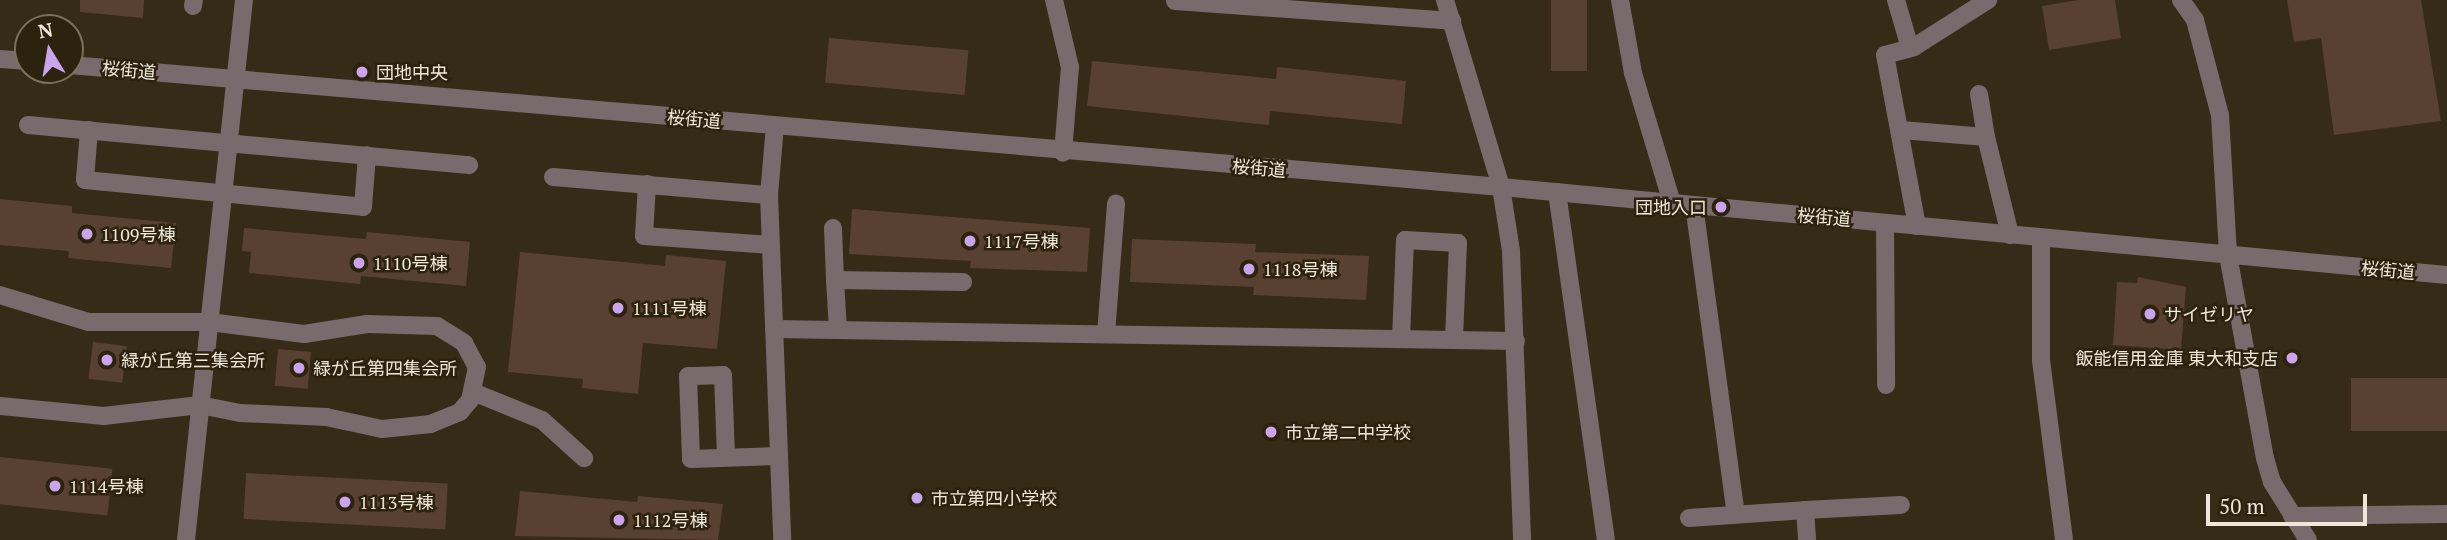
<!DOCTYPE html>
<meta charset="utf-8">
<style>
body{margin:0}
#map{position:relative;width:2447px;height:540px;overflow:hidden;background:#362b17;font-family:"PT Serif","Noto Sans JP",serif}
div>[style]{position:absolute}
[style*='--x']{left:calc(var(--x)*1px);top:calc(var(--y)*1px);width:calc(var(--w)*1px);rotate:calc(var(--a)*1deg)}
.building>*{inset:0;background:#584130;transform-origin:0 0}
.minor>*{height:18px;margin:-9px;padding:0 9px;transform-origin:9px;border-radius:9px;background:#786a6d}
.dots>*{width:19px;height:19px;translate:-50% -50%;box-sizing:border-box;border:4px solid #2c220d;border-radius:50%}
span{translate:-50% -50%;white-space:nowrap;text-align:center;line-height:1.15;-webkit-text-stroke:5px #2c220d;paint-order:stroke}
.street-label{font-size:18px;color:#eee7da}
.poi-label{font-size:18px;color:#eee7da}
.left{translate:0 -50%;text-align:left}
.right{translate:-100% -50%;text-align:right}
.north{position:absolute;left:14px;top:14px;width:70px;height:70px;box-sizing:border-box;background:#2c220d;border:2px solid #7a715f;border-radius:50%;rotate:349deg;font-size:19px;font-weight:700;line-height:28px;text-align:center;color:#eee7da}
.north::after{content:'';display:block;margin:auto;width:24px;height:32px;background:#c9a5ee;clip-path:polygon(50% 0,100% 100%,50% 72%,0 100%)}
.scale{position:absolute;left:2206px;top:494px;width:161px;height:32px;box-sizing:border-box;border:4px solid #eee7da;border-top:0;padding-left:9px;font-size:21px;line-height:24px;white-space:nowrap;color:#eee7da;-webkit-text-stroke:5px #2c220d;paint-order:stroke}
</style>
<div id="map">
<div class="building">
<div style="clip-path:polygon(80px 0,144px 0,143px 18px,80px 12px)"></div>
<div style="left:1551px;top:0;width:36px;height:71px"></div>
<div style="clip-path:polygon(2078px 0,2115px 0,2121px 38px,2049px 50px,2042px 6px)"></div>
<div style="clip-path:polygon(2287px 0,2421px 0,2441px 121px,2334px 135px,2321px 38px,2294px 42px)"></div>
<div style="left:829px;top:38px;width:140px;height:45px;rotate:5deg"></div>
<div style="clip-path:polygon(1092px 61px,1276px 79px,1277px 67px,1406px 81px,1402px 124px,1270px 111px,1269px 125px,1087px 106px)"></div>
<div style="clip-path:polygon(0 199px,72px 206px,72px 213px,176px 223px,171px 268px,68px 258px,69px 251px,0 245px)"></div>
<div style="clip-path:polygon(852px 209px,1090px 228px,1087px 272px,970px 268px,971px 261px,849px 254px)"></div>
<div style="clip-path:polygon(244px 228px,366px 239px,367px 232px,470px 242px,466px 286px,361px 276px,360px 284px,249px 273px,251px 252px,242px 251px)"></div>
<div style="clip-path:polygon(1132px 239px,1256px 244px,1255px 252px,1369px 256px,1366px 300px,1253px 295px,1254px 287px,1130px 282px)"></div>
<div style="clip-path:polygon(520px 252px,665px 266px,666px 255px,726px 261px,717px 349px,643px 343px,638px 394px,582px 388px,583px 379px,508px 372px)"></div>
<div style="clip-path:polygon(2138px 277px,2186px 287px,2181px 350px,2113px 345px,2117px 282px,2137px 283px)"></div>
<div style="left:93px;top:342px;width:34px;height:37px;rotate:7deg"></div>
<div style="left:278px;top:349px;width:33px;height:37px;rotate:5deg"></div>
<div style="left:2351px;top:378px;width:96px;height:53px"></div>
<div style="left:0;top:457px;width:113px;height:47px;rotate:6deg"></div>
<div style="left:246px;top:473px;width:202px;height:46px;rotate:3deg"></div>
<div style="clip-path:polygon(520px 491px,637px 502px,638px 496px,723px 504px,718px 540px,515px 536px)"></div>
</div>
<div class="minor">
<div style="--x:1054;--y:0;--w:69;--a:76.6"></div>
<div style="--x:1070;--y:67;--w:86;--a:94.7"></div>
<div style="--x:1445;--y:0;--w:195;--a:73.3"></div>
<div style="--x:1501;--y:187;--w:65;--a:81.1"></div>
<div style="--x:1511;--y:251;--w:289;--a:87.8"></div>
<div style="--x:1620;--y:0;--w:74;--a:79.9"></div>
<div style="--x:1633;--y:73;--w:136;--a:73.3"></div>
<div style="--x:1896;--y:0;--w:50;--a:73.7"></div>
<div style="--x:2181;--y:0;--w:24;--a:55"></div>
<div style="--x:2195;--y:20;--w:98;--a:75.3"></div>
<div style="--x:2220;--y:115;--w:140;--a:86.7"></div>
<div style="--x:2228;--y:255;--w:206;--a:79.7"></div>
<div style="--x:2265;--y:458;--w:25;--a:74"></div>
<div style="--x:2272;--y:482;--w:68;--a:58.2"></div>
<div style="--x:1175;--y:1;--w:278;--a:4.1"></div>
<div style="--x:193;--y:6;--w:6;--a:-81"></div>
<div style="--x:0;--y:59;--w:28;--a:4"></div>
<div style="--x:70;--y:65;--w:1436;--a:4.87"></div>
<div style="--x:1501;--y:187;--w:950;--a:5.31"></div>
<div style="--x:1979;--y:94;--w:44;--a:80.8"></div>
<div style="--x:28;--y:125;--w:443;--a:5.2"></div>
<div style="--x:775;--y:126;--w:69;--a:95"></div>
<div style="--x:769;--y:195;--w:345;--a:87.8"></div>
<div style="--x:89;--y:130;--w:50;--a:94.6"></div>
<div style="--x:85;--y:180;--w:279;--a:5.5"></div>
<div style="--x:363;--y:207;--w:52;--a:-85.6"></div>
<div style="--x:1901;--y:130;--w:85;--a:4.7"></div>
<div style="--x:1986;--y:137;--w:101;--a:76.2"></div>
<div style="--x:553;--y:177;--w:217;--a:4.8"></div>
<div style="--x:647;--y:184;--w:52;--a:93.3"></div>
<div style="--x:644;--y:236;--w:127;--a:4.1"></div>
<div style="--x:1557;--y:192;--w:351;--a:82"></div>
<div style="--x:1694;--y:205;--w:312;--a:82.3"></div>
<div style="--x:1885;--y:223;--w:162;--a:89.6"></div>
<div style="--x:1917;--y:226;--w:174;--a:-100.6"></div>
<div style="--x:1885;--y:55;--w:30;--a:-15"></div>
<div style="--x:1914;--y:47;--w:88;--a:-32.4"></div>
<div style="--x:833;--y:228;--w:52;--a:87.8"></div>
<div style="--x:2041;--y:238;--w:122;--a:90"></div>
<div style="--x:2041;--y:360;--w:181;--a:82.7"></div>
<div style="--x:0;--y:295;--w:93;--a:16.9"></div>
<div style="--x:89;--y:322;--w:120;--a:0"></div>
<div style="--x:209;--y:322;--w:96;--a:7.2"></div>
<div style="--x:304;--y:334;--w:64;--a:-9"></div>
<div style="--x:367;--y:324;--w:70;--a:1.6"></div>
<div style="--x:437;--y:326;--w:32;--a:32"></div>
<div style="--x:464;--y:343;--w:27;--a:62"></div>
<div style="--x:477;--y:367;--w:34;--a:102"></div>
<div style="--x:470;--y:400;--w:16;--a:130"></div>
<div style="--x:460;--y:412;--w:31;--a:158"></div>
<div style="--x:431;--y:424;--w:49;--a:174.2"></div>
<div style="--x:382;--y:429;--w:57;--a:-167.9"></div>
<div style="--x:326;--y:417;--w:86;--a:-177.3"></div>
<div style="--x:240;--y:413;--w:41;--a:-168.7"></div>
<div style="--x:200;--y:405;--w:97;--a:173.5"></div>
<div style="--x:104;--y:416;--w:104;--a:-174.5"></div>
<div style="--x:774;--y:329;--w:742;--a:0.93"></div>
<div style="--x:838;--y:330;--w:50;--a:-93.4"></div>
<div style="--x:835;--y:280;--w:128;--a:0.9"></div>
<div style="--x:1106;--y:334;--w:131;--a:-85.6"></div>
<div style="--x:1401;--y:339;--w:99;--a:-87.7"></div>
<div style="--x:1405;--y:240;--w:53;--a:3.2"></div>
<div style="--x:1458;--y:243;--w:97;--a:92.4"></div>
<div style="--x:473;--y:392;--w:74;--a:22.1"></div>
<div style="--x:542;--y:420;--w:57;--a:42.1"></div>
<div style="--x:726;--y:457;--w:82;--a:-92.1"></div>
<div style="--x:723;--y:375;--w:35;--a:178"></div>
<div style="--x:688;--y:376;--w:83;--a:87.9"></div>
<div style="--x:691;--y:459;--w:88;--a:-2"></div>
<div style="--x:1805;--y:510;--w:96;--a:-3"></div>
<div style="--x:2292;--y:516;--w:155;--a:-0.7"></div>
<div style="--x:1689;--y:518;--w:116;--a:-3.9"></div>
<div style="--x:1805;--y:510;--w:30;--a:86"></div>
<div style="--x:186;--y:540;--w:543;--a:-83.87"></div>
</div>
<div class="dots">
<div style="left:362px;top:72px;background:#c9a5ee"></div>
<div style="left:1721px;top:207px;background:#c9a5ee"></div>
<div style="left:87px;top:234px;background:#c9a5ee"></div>
<div style="left:970px;top:241px;background:#c9a5ee"></div>
<div style="left:359px;top:263px;background:#c9a5ee"></div>
<div style="left:1249px;top:269px;background:#c9a5ee"></div>
<div style="left:618px;top:308px;background:#c9a5ee"></div>
<div style="left:2150px;top:314px;background:#c9a5ee"></div>
<div style="left:2292px;top:358px;background:#c9a5ee"></div>
<div style="left:107px;top:360px;background:#c9a5ee"></div>
<div style="left:299px;top:368px;background:#c9a5ee"></div>
<div style="left:1271px;top:432px;background:#c9a5ee"></div>
<div style="left:55px;top:486px;background:#c9a5ee"></div>
<div style="left:917px;top:498px;background:#c9a5ee"></div>
<div style="left:345px;top:502px;background:#c9a5ee"></div>
<div style="left:619px;top:520px;background:#c9a5ee"></div>
</div>
<div class="street-label">
<span style="left:129px;top:70px;rotate:5deg">桜街道</span>
<span style="left:694px;top:119px;rotate:5deg">桜街道</span>
<span style="left:1259px;top:168px;rotate:5deg">桜街道</span>
<span style="left:1824px;top:217px;rotate:5deg">桜街道</span>
<span style="left:2388px;top:270px;rotate:5deg">桜街道</span>
</div>
<div class="poi-label">
<span class="left" style="left:376px;top:72px">団地中央</span>
<span class="right" style="left:1707px;top:207px">団地入口</span>
<span class="left" style="left:101px;top:234px">1109号棟</span>
<span class="left" style="left:984px;top:241px">1117号棟</span>
<span class="left" style="left:373px;top:263px">1110号棟</span>
<span class="left" style="left:1263px;top:269px">1118号棟</span>
<span class="left" style="left:632px;top:308px">1111号棟</span>
<span class="left" style="left:2164px;top:314px">サイゼリヤ</span>
<span class="right" style="left:2278px;top:358px">飯能信用金庫 東大和支店</span>
<span class="left" style="left:121px;top:360px">緑が丘第三集会所</span>
<span class="left" style="left:313px;top:368px">緑が丘第四集会所</span>
<span class="left" style="left:1285px;top:432px">市立第二中学校</span>
<span class="left" style="left:69px;top:486px">1114号棟</span>
<span class="left" style="left:931px;top:498px">市立第四小学校</span>
<span class="left" style="left:359px;top:502px">1113号棟</span>
<span class="left" style="left:633px;top:520px">1112号棟</span>
</div>
<div class="north">N</div>
<div class="scale">50 m</div>
</div>
